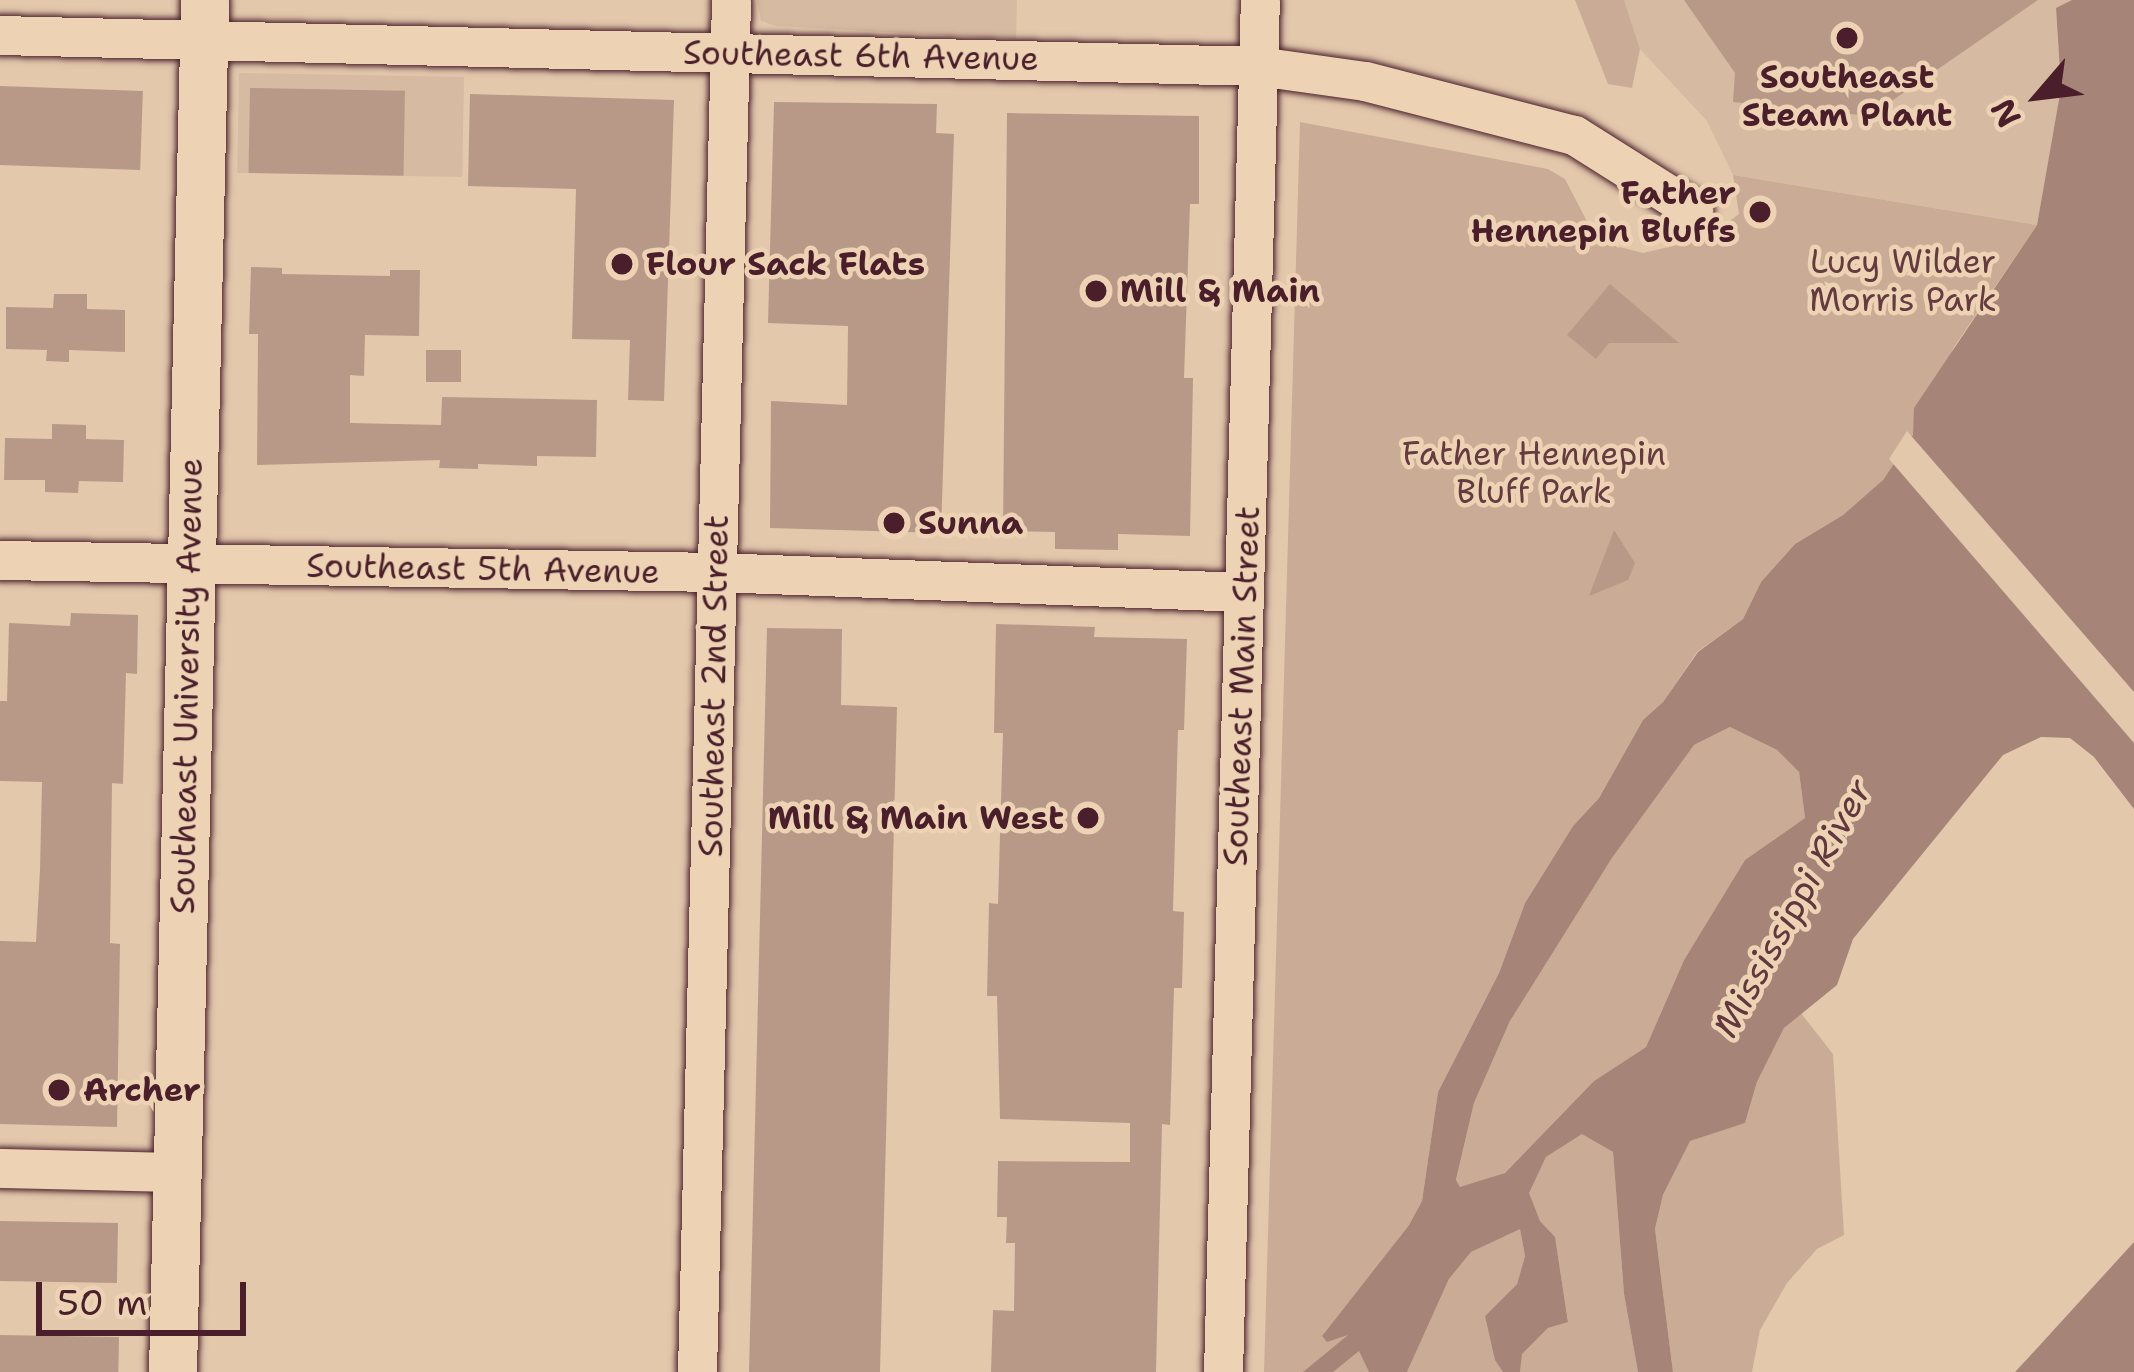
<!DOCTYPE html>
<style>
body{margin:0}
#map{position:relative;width:2134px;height:1372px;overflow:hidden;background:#e3c8ac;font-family:"Shantell Sans",sans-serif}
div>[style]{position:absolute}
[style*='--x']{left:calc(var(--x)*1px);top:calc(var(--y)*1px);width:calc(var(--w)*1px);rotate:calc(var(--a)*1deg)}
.built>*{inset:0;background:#d6baa1;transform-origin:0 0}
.green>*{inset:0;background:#caac96}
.water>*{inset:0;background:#a68578}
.pier>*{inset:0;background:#e3c8ac}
.building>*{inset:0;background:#b89988;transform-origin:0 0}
.roads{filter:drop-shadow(0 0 3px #4a1f2b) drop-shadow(0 0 3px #4a1f2b)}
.minor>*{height:39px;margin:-19.5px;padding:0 19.5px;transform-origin:19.5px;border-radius:19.5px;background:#edd3b4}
.major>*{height:48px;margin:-24px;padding:0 24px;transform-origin:24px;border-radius:24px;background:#edd3b4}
.dots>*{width:33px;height:33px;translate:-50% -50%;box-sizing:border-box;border:6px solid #edd3b4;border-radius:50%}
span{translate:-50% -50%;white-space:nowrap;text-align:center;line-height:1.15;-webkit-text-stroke:9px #edd3b4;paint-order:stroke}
.street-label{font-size:33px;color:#4a1f2b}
.poi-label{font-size:33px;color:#4a1f2b;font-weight:700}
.right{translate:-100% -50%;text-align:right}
.left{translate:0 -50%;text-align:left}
.park-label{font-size:33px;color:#643b40}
.water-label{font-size:36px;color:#61383e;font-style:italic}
.north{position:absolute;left:1978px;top:36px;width:120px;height:120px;-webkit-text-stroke:9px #edd3b4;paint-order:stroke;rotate:242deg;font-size:33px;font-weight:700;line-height:48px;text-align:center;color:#4a1f2b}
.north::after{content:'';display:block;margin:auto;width:42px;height:54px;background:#4a1f2b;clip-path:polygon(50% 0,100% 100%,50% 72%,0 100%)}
.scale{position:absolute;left:36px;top:1282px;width:210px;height:54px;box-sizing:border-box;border:6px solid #4a1f2b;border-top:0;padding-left:15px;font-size:36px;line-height:42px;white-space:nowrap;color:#4a1f2b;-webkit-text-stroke:9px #edd3b4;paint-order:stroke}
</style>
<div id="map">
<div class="built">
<div style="clip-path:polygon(757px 0,1017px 0,1016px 39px,776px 26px,761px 21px)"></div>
<div style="clip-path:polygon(1624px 0,2072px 0,2056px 9px,2061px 88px,2037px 225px,1733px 175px,1707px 121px,1640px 49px)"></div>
<div style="left:239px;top:73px;width:225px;height:100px;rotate:1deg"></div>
</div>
<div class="green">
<div style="clip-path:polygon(1575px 0,1624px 0,1640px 49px,1632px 88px,1608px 84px)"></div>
<div style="clip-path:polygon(1300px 122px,1548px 169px,1565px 179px,1591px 229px,1612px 245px,1643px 253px,1707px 238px,1739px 214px,1733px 175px,2037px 225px,1954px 347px,1913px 435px,1883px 480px,1843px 515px,1795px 544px,1761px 582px,1743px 619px,1697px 652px,1663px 702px,1643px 720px,1599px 798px,1573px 826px,1525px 903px,1499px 973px,1438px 1092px,1422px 1201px,1409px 1225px,1322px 1336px,1346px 1332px,1368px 1361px,1369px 1372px,1264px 1372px)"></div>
<div style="clip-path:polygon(1730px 727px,1777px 750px,1799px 772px,1805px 818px,1745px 860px,1684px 960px,1646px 1047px,1594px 1081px,1505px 1173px,1461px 1188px,1456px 1181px,1474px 1103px,1510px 1021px,1612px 858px,1694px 745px)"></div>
<div style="clip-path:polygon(1800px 1012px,1833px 1054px,1844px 1235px,1817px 1249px,1787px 1283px,1760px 1330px,1752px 1372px,1673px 1372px,1655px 1229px,1663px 1195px,1690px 1140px,1745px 1123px,1757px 1082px,1784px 1028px)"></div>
<div style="clip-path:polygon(1582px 1133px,1613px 1152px,1624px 1294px,1638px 1372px,1520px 1372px,1521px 1354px,1548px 1328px,1568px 1321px,1555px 1238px,1540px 1221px,1528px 1193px,1546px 1157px)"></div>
<div style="clip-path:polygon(1520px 1228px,1525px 1256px,1517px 1284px,1485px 1316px,1503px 1372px,1407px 1372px,1449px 1279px,1471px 1252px)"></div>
</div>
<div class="water">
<div style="clip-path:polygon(evenodd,2072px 0,2134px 0,2134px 809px,2094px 757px,2070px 738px,2041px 737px,2003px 755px,1853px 939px,1837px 985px,1784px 1028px,1757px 1082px,1745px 1123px,1690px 1141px,1663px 1195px,1655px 1229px,1673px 1372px,1638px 1372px,1624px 1294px,1613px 1152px,1582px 1134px,1546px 1157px,1529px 1193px,1540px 1221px,1555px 1237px,1568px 1322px,1548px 1328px,1522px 1354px,1520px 1372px,1503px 1372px,1495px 1360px,1485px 1316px,1517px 1284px,1525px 1256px,1520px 1229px,1471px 1252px,1449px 1279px,1407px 1372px,1369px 1372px,1359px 1351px,1333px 1372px,1303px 1372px,1348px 1335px,1327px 1342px,1322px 1336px,1409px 1225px,1422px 1201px,1438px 1092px,1499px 973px,1525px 903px,1573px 826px,1599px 798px,1643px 720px,1663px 702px,1698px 652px,1743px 619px,1761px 582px,1795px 544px,1843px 515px,1883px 480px,1913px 435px,1914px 408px,2037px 225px,2061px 88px,2056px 8px,2072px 0,1730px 727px,1777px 750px,1799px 772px,1805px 818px,1745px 860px,1684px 960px,1646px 1047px,1594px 1081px,1505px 1173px,1460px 1187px,1456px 1180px,1474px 1103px,1510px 1021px,1612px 858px,1694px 745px,1730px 727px)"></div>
<div style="clip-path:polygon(2134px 1242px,2134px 1372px,2015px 1372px,2029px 1357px)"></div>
</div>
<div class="pier">
<div style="clip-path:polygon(1907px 431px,2134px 692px,2134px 743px,1889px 459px)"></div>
</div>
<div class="building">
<div style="clip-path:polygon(1684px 0,2038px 0,1870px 116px,1733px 102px,1735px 73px)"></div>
<div style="left:0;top:86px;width:143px;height:79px;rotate:2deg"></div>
<div style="left:250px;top:88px;width:155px;height:85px;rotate:1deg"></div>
<div style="clip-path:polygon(470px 94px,674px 100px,664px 401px,628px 400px,630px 340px,572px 339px,576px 189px,468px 186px)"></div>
<div style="clip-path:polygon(774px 102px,937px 104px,936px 133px,954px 134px,941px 533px,770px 528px,771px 401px,847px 405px,848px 326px,768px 323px)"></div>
<div style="clip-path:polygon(1007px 113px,1199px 116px,1199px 204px,1190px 204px,1184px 378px,1193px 378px,1190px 536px,1118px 534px,1118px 550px,1055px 549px,1055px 532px,1003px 531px)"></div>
<div style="clip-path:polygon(251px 267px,282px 268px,282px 274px,390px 276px,390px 270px,420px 270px,419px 336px,365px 335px,364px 376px,350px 375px,350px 423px,441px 425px,442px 397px,597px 400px,596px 457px,537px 456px,537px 466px,478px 464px,478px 469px,439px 468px,440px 460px,257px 465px,258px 334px,249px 334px)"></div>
<div style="clip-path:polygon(1610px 284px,1679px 343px,1609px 343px,1596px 359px,1567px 335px)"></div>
<div style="clip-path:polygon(54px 294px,87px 294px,87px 309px,125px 310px,125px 352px,69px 350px,69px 362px,46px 361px,47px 350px,6px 349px,6px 307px,53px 308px)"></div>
<div style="left:426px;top:350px;width:35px;height:32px"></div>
<div style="clip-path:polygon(52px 424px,86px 425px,86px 439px,124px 440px,123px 482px,79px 481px,78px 493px,45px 492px,45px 480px,4px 480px,5px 438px,52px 439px)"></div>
<div style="clip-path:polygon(1614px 530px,1635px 563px,1628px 580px,1589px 596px)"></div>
<div style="clip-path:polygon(71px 613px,138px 615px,137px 674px,126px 673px,123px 784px,112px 783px,110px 943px,120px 944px,117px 1127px,0 1124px,0 941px,36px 942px,40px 870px,42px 782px,0 781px,0 701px,7px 701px,9px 623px,70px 626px)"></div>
<div style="clip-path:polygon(996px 624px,1095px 627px,1094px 637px,1187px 639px,1184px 730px,1178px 730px,1173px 911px,1184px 912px,1182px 988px,1174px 988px,1170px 1125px,1162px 1124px,1156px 1372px,991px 1372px,993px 1310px,1014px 1311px,1015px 1243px,1006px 1243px,1007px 1217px,997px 1217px,998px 1161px,1130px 1162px,1130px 1123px,1000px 1119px,997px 996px,987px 996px,989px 903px,998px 904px,1003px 733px,994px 733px)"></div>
<div style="clip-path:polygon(767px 628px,842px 629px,841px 705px,897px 707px,880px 1372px,749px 1372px)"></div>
<div style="left:0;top:1221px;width:118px;height:60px;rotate:1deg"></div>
<div style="left:0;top:1335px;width:119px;height:37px;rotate:1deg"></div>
</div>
<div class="roads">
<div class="minor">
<div style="--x:0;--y:35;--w:1258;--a:1.41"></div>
<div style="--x:1258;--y:66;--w:108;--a:8"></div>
<div style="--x:1365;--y:81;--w:216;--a:14.5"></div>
<div style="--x:1574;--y:135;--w:141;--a:32.2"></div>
<div style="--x:0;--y:560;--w:716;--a:0.96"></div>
<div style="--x:716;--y:572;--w:528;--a:2.17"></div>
<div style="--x:0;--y:1168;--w:176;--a:1.3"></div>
<div style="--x:697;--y:1372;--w:1372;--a:-88.58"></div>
<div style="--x:1223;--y:1372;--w:1372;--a:-88.46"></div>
</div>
<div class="major">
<div style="--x:173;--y:1372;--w:1372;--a:-88.66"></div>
</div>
</div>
<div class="dots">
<div style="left:1847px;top:38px;background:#4a1f2b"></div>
<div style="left:1760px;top:212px;background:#4a1f2b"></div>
<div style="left:622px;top:264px;background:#4a1f2b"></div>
<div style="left:1096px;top:291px;background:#4a1f2b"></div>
<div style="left:894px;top:523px;background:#4a1f2b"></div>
<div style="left:1088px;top:818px;background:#4a1f2b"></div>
<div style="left:59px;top:1090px;background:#4a1f2b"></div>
</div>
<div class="street-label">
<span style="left:861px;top:56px;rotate:1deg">Southeast 6th Avenue</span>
<span style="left:483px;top:569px;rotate:1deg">Southeast 5th Avenue</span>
<span style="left:187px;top:686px;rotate:-89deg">Southeast University Avenue</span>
<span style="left:714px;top:686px;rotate:-89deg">Southeast 2nd Street</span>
<span style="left:1242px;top:686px;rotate:-88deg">Southeast Main Street</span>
</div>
<div class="poi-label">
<span style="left:1847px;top:96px">Southeast<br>Steam Plant</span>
<span class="right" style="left:1736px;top:212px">Father<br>Hennepin Bluffs</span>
<span class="left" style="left:646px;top:264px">Flour Sack Flats</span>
<span class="left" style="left:1120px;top:291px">Mill &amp; Main</span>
<span class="left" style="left:918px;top:523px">Sunna</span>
<span class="right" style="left:1064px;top:818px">Mill &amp; Main West</span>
<span class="left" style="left:83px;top:1090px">Archer</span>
</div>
<div class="park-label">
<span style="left:1903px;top:281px">Lucy Wilder<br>Morris Park</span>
<span style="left:1534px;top:473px">Father Hennepin<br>Bluff Park</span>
</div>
<div class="water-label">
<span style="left:1792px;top:908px;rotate:-61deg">Mississippi River</span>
</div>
<div class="north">N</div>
<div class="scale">50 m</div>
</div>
